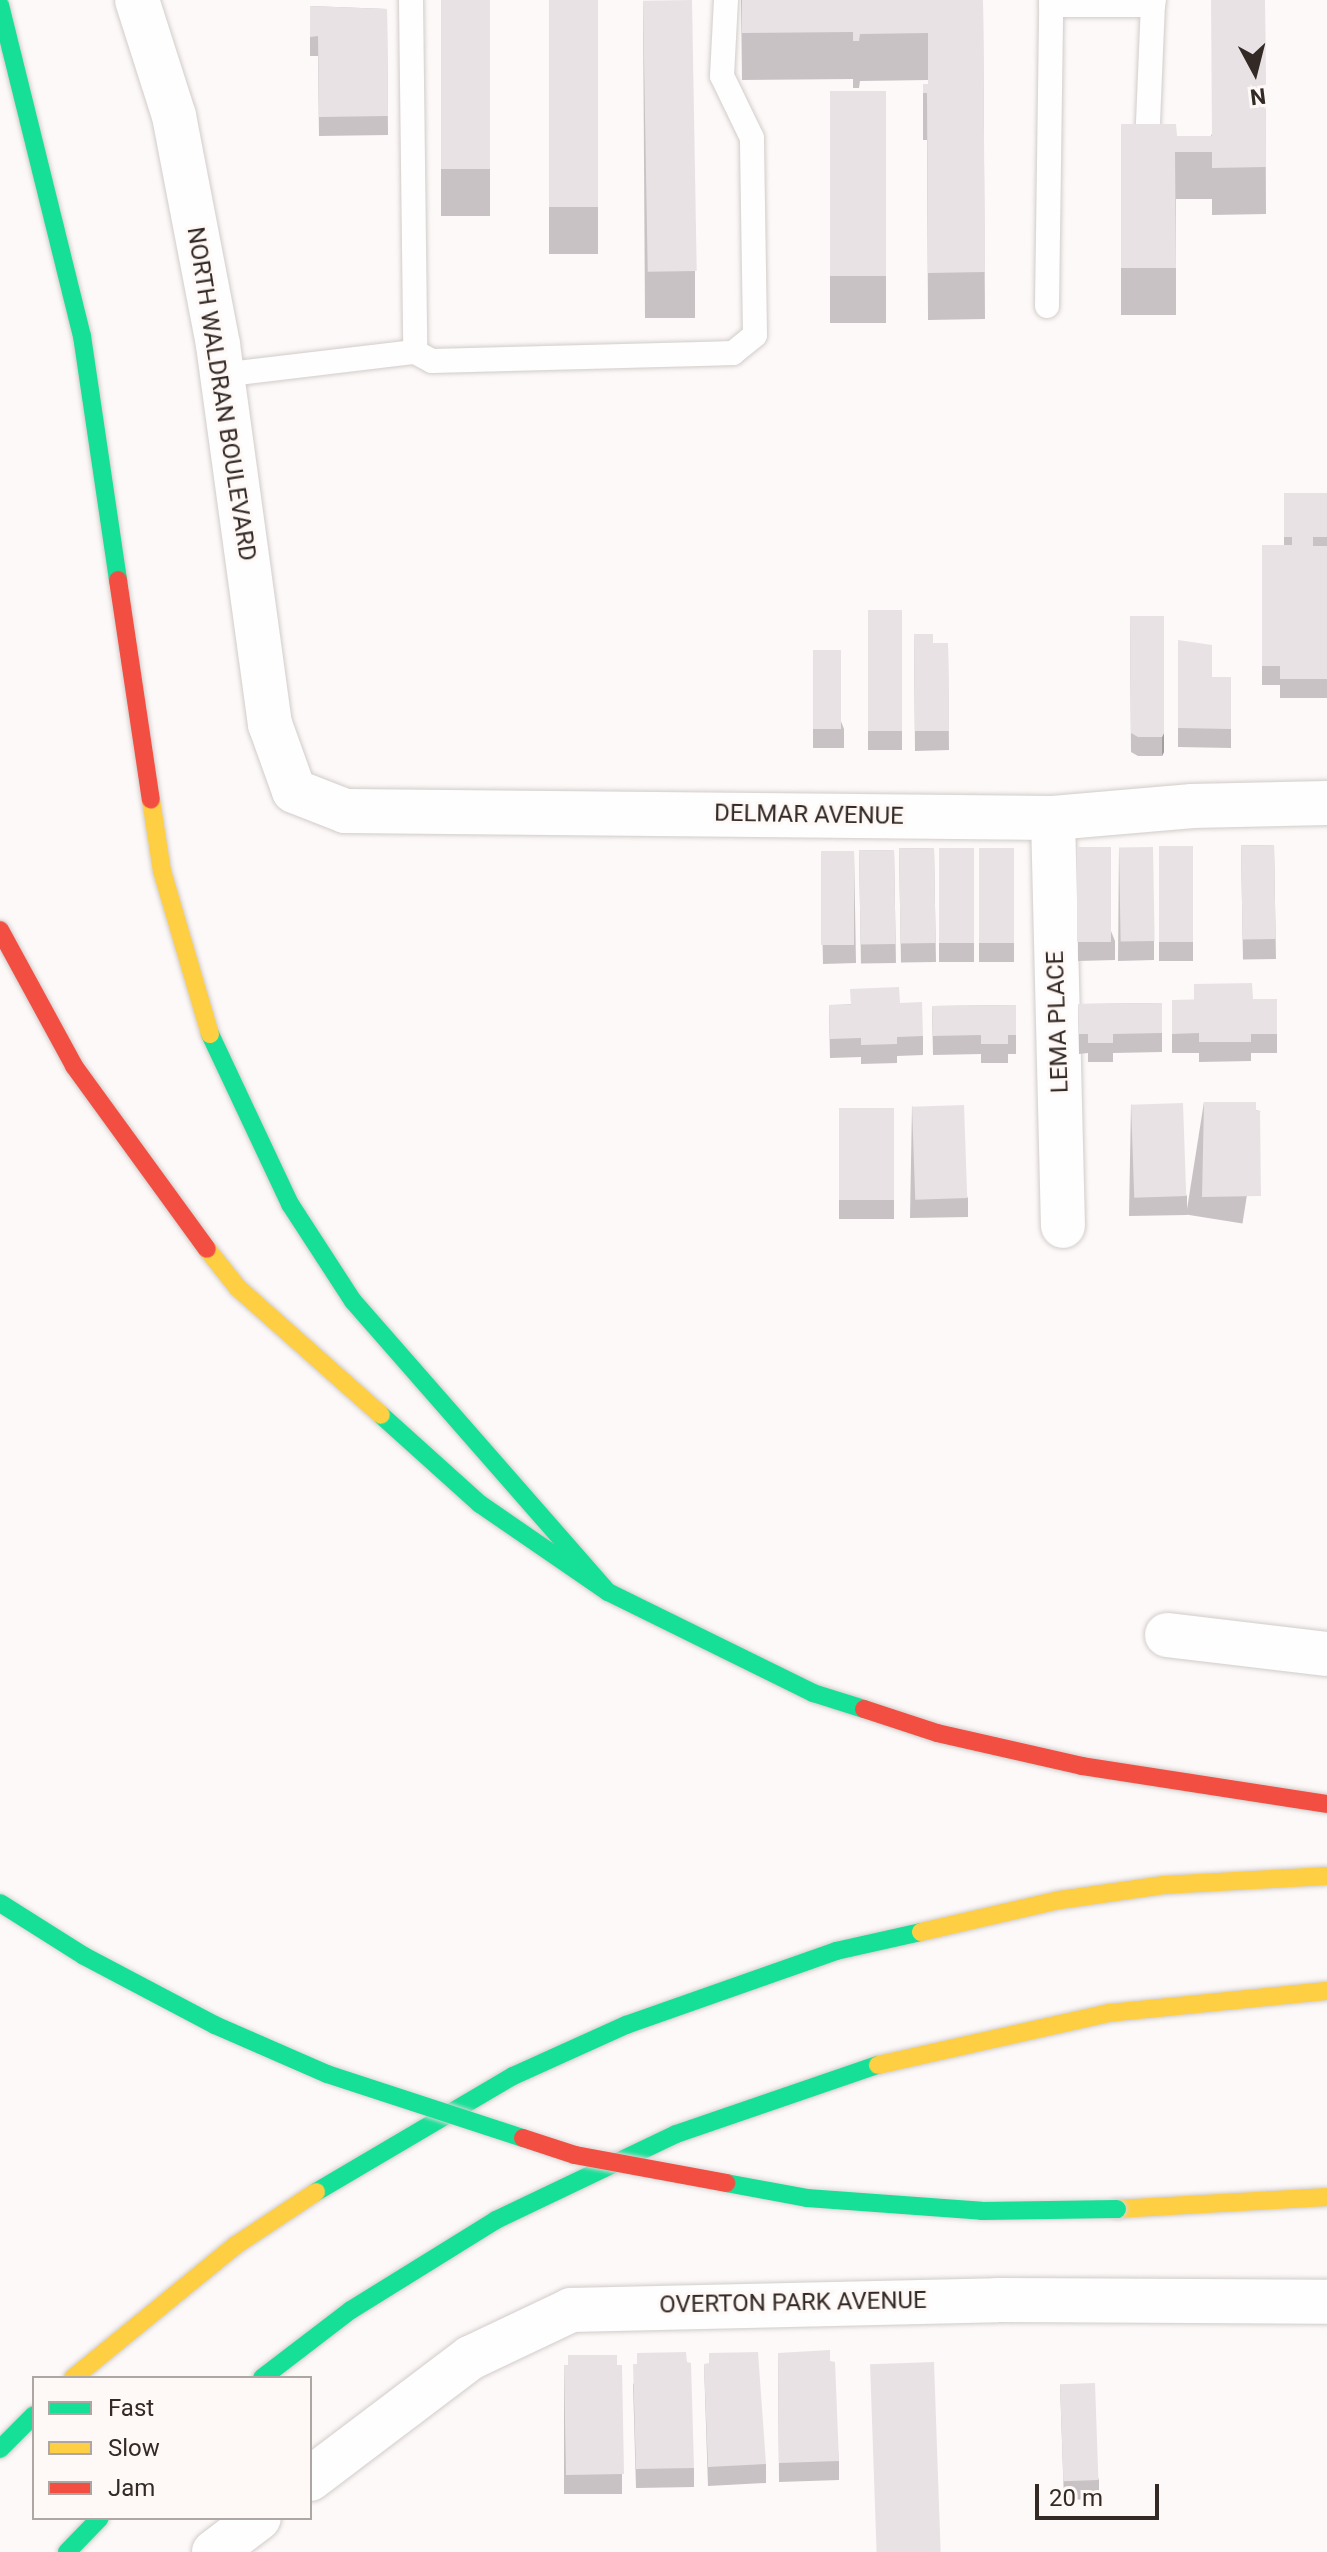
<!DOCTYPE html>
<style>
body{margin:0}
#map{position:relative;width:1327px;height:2552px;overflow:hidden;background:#fcf9f8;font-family:Roboto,sans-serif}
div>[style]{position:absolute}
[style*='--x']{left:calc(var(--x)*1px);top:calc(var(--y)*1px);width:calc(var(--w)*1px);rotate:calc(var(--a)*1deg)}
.roads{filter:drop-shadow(0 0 2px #d2ccca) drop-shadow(0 0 2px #d2ccca)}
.lane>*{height:24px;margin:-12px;padding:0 12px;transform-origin:12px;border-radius:12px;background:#fffefe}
.street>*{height:44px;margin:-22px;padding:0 22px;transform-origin:22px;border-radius:22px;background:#fffefe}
.fast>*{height:18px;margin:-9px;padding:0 9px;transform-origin:9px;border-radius:9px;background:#16e098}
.slow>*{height:18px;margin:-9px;padding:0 9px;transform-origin:9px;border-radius:9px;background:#ffcf43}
.jam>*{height:18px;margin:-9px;padding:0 9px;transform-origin:9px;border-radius:9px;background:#f24e42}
.bridges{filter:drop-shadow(0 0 2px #d9d6d5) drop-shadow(0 0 2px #d9d6d5)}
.fast-bridge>*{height:18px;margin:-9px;padding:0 9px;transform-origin:9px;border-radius:9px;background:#16e098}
.jam-bridge>*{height:18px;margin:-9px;padding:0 9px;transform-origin:9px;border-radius:9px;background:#f24e42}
.wall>*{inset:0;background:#c8c2c5;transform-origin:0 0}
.shaded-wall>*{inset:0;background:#a29ea0}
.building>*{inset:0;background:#e8e2e5;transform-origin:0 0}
span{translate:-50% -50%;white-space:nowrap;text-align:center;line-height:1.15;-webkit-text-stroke:6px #fef8f6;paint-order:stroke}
.street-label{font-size:24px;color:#332a26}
.legend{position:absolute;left:32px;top:2376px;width:280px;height:144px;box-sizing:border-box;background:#fef8f6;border:2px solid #ada6a3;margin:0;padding:10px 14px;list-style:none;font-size:24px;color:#332a26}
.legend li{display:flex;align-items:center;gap:16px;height:40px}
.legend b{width:40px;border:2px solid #ada6a3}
.north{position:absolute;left:1215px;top:32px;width:80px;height:80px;-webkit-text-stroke:6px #fef8f6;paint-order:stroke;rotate:173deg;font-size:22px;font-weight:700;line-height:32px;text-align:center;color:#332a26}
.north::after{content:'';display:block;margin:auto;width:28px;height:36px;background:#332a26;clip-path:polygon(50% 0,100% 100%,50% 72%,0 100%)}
.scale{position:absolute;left:1035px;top:2484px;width:124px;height:36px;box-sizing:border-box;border:4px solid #332a26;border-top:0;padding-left:10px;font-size:24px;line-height:28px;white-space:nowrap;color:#332a26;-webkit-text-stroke:6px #fef8f6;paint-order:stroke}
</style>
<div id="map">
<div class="roads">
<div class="lane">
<div style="--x:411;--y:0;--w:352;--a:89.3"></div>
<div style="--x:415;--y:352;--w:19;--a:28"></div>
<div style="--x:432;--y:361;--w:301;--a:-1.5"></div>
<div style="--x:733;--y:353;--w:28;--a:-39"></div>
<div style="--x:755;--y:335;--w:197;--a:-90.9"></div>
<div style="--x:752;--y:138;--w:69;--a:-115.8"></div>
<div style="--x:722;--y:76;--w:76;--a:-87"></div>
<div style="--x:1051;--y:0;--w:5;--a:90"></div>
<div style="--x:1051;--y:5;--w:102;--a:0"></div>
<div style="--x:1153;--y:5;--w:5;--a:-79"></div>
<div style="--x:1147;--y:146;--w:141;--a:-87.6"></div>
<div style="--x:1047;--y:306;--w:301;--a:-89.2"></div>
<div style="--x:221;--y:375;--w:195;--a:-6.8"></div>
</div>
<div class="street">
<div style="--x:137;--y:0;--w:122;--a:72.3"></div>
<div style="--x:174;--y:116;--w:233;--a:79.1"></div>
<div style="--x:218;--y:345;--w:383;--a:82.2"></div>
<div style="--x:270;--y:724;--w:71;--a:70.3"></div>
<div style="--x:294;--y:791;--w:55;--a:21.4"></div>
<div style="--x:345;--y:811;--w:708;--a:0.57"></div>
<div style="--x:1053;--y:818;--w:140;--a:-4.9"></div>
<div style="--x:1192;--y:806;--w:135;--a:-1.3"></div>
<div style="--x:1053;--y:818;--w:408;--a:88.6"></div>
<div style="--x:1167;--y:1635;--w:161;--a:6.8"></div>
<div style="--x:310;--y:2479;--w:201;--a:-37.1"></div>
<div style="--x:470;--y:2358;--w:112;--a:-25.4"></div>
<div style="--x:571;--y:2310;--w:426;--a:-1.3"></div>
<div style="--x:997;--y:2300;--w:330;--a:0.3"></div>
<div style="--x:214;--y:2552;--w:56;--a:-37.1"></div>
</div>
<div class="fast">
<div style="--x:0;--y:5;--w:341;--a:76.1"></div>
<div style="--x:82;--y:336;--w:247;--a:81.6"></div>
<div style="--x:210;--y:1034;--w:188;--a:64.8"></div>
<div style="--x:290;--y:1204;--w:116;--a:57"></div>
<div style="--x:353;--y:1301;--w:387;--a:48.8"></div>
<div style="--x:381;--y:1415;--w:133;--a:42"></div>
<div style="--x:480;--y:1504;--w:155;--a:34.5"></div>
<div style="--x:608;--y:1592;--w:229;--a:26.2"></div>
<div style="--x:813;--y:1693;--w:53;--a:17.4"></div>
<div style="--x:316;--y:2192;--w:229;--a:-30.5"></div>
<div style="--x:513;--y:2076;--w:124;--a:-24.3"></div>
<div style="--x:626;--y:2025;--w:223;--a:-19.4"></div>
<div style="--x:836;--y:1951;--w:87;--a:-12.6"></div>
<div style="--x:262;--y:2378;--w:112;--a:-37.4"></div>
<div style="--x:351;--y:2310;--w:171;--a:-31.8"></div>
<div style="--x:496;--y:2220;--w:199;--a:-25.5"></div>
<div style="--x:676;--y:2134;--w:213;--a:-18.9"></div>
<div style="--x:0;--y:2449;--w:48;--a:-45"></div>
<div style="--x:67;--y:2552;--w:47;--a:-45.9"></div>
</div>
<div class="slow">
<div style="--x:151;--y:800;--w:72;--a:81.2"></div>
<div style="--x:162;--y:871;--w:170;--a:73.6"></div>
<div style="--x:207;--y:1249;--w:50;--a:51.5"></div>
<div style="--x:238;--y:1288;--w:191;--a:41.6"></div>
<div style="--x:921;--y:1932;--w:143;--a:-13"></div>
<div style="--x:1060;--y:1900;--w:105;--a:-8.2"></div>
<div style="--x:1164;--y:1885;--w:163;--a:-3.2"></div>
<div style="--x:878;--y:2065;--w:237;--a:-12.7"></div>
<div style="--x:1109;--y:2013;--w:219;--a:-5.8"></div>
<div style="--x:1117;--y:2209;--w:210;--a:-3.3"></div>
<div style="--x:73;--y:2378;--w:210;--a:-39.2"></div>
<div style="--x:236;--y:2245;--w:96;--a:-33.5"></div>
</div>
<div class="jam">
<div style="--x:118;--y:580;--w:222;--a:81.5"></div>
<div style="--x:0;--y:930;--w:155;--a:61.4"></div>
<div style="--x:74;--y:1066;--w:226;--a:54"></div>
<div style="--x:864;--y:1709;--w:77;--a:18.2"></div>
<div style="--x:937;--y:1733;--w:149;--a:12.8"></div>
<div style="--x:1082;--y:1766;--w:248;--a:8.8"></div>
</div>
</div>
<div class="bridges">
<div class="fast-bridge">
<div style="--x:0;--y:1903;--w:99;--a:32.2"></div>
<div style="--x:84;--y:1956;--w:148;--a:27.8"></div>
<div style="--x:215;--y:2025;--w:122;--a:23.6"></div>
<div style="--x:327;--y:2074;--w:206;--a:18.1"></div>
<div style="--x:726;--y:2183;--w:82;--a:10.5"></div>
<div style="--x:807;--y:2198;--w:175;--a:4.2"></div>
<div style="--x:982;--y:2211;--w:135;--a:-0.8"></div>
</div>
<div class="jam-bridge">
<div style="--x:523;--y:2138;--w:55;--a:18.1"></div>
<div style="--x:575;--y:2155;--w:154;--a:10.5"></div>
</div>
</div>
<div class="wall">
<div style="left:441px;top:0;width:49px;height:216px"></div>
<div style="left:549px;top:0;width:49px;height:254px"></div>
<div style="clip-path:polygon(741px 0,983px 0,985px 319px,928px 320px,927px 140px,923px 140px,923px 93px,928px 84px,928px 80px,860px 81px,859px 88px,853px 88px,853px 79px,742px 80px)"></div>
<div style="clip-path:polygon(1265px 0,1266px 214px,1212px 215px,1212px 199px,1176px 199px,1176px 315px,1121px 315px,1121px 124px,1177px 136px,1211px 136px)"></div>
<div style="clip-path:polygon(643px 1px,695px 271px,695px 318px,645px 318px)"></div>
<div style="clip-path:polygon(310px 6px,387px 9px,388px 135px,319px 136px,318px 56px,310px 56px)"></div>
<div style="left:830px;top:91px;width:56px;height:232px"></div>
<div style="clip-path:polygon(1284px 493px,1327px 493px,1327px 698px,1280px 698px,1280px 685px,1262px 685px,1262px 545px,1284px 545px)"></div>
<div style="left:868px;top:610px;width:34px;height:140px"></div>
<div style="clip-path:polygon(1130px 616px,1164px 616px,1164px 752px,1162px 756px,1138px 756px,1131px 752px)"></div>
<div style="clip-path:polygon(914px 634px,933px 643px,948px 643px,949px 750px,915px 751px)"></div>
<div style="clip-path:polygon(1178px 640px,1212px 677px,1231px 677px,1231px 748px,1178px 747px)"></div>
<div style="clip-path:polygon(813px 650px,844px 729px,844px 748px,813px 748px)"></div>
<div style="left:1274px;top:845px;width:114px;height:33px;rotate:89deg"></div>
<div style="left:1159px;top:846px;width:34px;height:115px"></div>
<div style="clip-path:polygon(1077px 847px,1115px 941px,1115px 960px,1078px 961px)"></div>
<div style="left:934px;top:848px;width:114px;height:35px;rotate:89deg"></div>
<div style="left:939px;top:848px;width:35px;height:114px"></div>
<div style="left:979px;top:848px;width:35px;height:114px"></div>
<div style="clip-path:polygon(1119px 848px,1154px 941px,1154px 960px,1118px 961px)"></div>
<div style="left:894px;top:850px;width:113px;height:35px;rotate:89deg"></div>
<div style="clip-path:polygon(854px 851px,856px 963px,823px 964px,821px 870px)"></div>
<div style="clip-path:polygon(1277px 999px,1277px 1053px,1251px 1053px,1251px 1061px,1199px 1062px,1199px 1053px,1172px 1053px,1172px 1000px)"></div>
<div style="clip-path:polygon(900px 1003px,923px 1036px,923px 1055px,897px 1056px,897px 1063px,861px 1064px,861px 1057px,830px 1058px,829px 1005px)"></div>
<div style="clip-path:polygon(1162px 1003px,1162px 1052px,1113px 1053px,1113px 1062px,1088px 1062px,1088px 1053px,1079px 1054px,1078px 1004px)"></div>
<div style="clip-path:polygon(1016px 1005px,1016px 1054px,1008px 1054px,1008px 1063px,981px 1063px,981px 1054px,933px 1055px,932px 1006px)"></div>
<div style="left:1204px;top:1102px;width:57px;height:114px;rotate:9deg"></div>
<div style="clip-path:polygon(1131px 1104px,1187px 1196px,1187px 1215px,1129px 1216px)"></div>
<div style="clip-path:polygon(912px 1106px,968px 1198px,968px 1217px,910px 1218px)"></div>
<div style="left:839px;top:1108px;width:55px;height:111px"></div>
<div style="clip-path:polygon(778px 2353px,830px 2361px,839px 2461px,839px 2480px,779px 2482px)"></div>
<div style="clip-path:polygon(704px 2364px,766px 2464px,766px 2483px,708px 2486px)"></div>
<div style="left:564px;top:2365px;width:58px;height:129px"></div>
<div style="clip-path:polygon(633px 2383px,694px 2468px,694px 2487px,636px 2488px)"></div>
<div style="clip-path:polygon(1060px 2384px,1099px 2480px,1099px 2499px,1064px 2500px)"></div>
</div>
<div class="shaded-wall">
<div style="clip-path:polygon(1164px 733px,1164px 752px,1162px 756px,1162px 737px)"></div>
</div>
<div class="building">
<div style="left:441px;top:0;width:49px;height:169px"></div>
<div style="left:549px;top:0;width:49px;height:207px"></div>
<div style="left:692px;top:0;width:271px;height:49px;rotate:89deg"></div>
<div style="clip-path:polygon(742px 0,983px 0,985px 272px,928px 273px,927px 93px,923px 93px,923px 84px,928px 84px,928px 33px,860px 34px,859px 41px,853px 41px,853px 32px,742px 33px)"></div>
<div style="clip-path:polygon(1211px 0,1265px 0,1266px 167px,1212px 168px,1212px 152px,1175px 152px,1176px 268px,1121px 268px,1121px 124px,1176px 124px,1177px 136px,1212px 136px)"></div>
<div style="clip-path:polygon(310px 6px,387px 9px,388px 116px,319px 117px,318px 36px,310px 37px)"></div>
<div style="left:830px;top:91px;width:56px;height:185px"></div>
<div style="clip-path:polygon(1284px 493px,1327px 493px,1327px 537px,1313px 537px,1313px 546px,1327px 546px,1327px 679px,1280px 679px,1280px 666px,1262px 666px,1262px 545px,1292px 545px,1292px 537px,1284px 537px)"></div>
<div style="left:868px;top:610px;width:34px;height:121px"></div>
<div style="clip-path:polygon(1130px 616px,1164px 616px,1164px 733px,1162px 737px,1138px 737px,1131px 733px)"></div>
<div style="clip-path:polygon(914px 634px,933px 634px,933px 643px,948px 643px,949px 731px,915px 731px)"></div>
<div style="clip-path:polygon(1178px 640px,1212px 645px,1212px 677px,1231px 677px,1231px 729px,1178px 728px)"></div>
<div style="left:813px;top:650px;width:28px;height:79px"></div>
<div style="left:1274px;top:845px;width:94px;height:33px;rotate:89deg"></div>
<div style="left:1159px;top:846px;width:34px;height:96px"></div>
<div style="left:1077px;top:847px;width:34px;height:95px"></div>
<div style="left:1153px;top:847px;width:94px;height:34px;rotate:89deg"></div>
<div style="left:934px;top:848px;width:95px;height:35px;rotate:89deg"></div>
<div style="left:939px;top:848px;width:35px;height:95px"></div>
<div style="left:979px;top:848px;width:35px;height:95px"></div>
<div style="left:894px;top:850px;width:94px;height:35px;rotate:89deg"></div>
<div style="left:821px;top:851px;width:33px;height:94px"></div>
<div style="clip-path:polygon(1252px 983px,1253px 999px,1277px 999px,1277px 1034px,1251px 1034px,1251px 1042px,1199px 1042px,1199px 1033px,1172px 1034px,1172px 1000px,1194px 1000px,1194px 984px)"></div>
<div style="clip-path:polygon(899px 987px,900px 1003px,922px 1002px,923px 1036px,897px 1037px,897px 1044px,861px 1045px,861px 1038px,830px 1039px,829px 1005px,851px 1005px,850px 989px)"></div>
<div style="clip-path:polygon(1162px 1003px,1162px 1033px,1113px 1034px,1113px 1043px,1088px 1043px,1088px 1034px,1079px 1034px,1078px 1004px)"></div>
<div style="clip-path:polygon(1016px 1005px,1016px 1035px,1008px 1035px,1008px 1044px,981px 1044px,981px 1035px,933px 1036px,932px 1006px)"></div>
<div style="clip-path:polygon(1204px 1102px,1256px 1102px,1256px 1111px,1260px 1111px,1261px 1196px,1202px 1197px)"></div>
<div style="left:1183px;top:1103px;width:93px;height:52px;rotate:88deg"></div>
<div style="left:964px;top:1105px;width:93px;height:52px;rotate:88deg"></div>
<div style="left:839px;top:1108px;width:55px;height:92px"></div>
<div style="clip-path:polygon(830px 2350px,830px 2361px,835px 2362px,839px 2461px,779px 2463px,778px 2353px)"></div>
<div style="clip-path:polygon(686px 2352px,687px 2362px,691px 2363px,694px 2468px,636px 2469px,633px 2364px,637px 2364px,637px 2353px)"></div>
<div style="clip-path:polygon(758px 2352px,766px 2464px,708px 2467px,704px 2364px,709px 2363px,709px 2353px)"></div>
<div style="clip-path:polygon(568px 2355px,617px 2355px,617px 2365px,622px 2365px,624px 2474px,566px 2475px,564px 2365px,568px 2365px)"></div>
<div style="left:934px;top:2362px;width:190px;height:64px;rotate:88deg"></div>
<div style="left:1095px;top:2383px;width:97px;height:35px;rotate:88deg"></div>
</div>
<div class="street-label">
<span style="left:221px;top:394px;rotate:81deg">NORTH WALDRAN BOULEVARD</span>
<span style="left:809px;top:815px;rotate:1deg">DELMAR AVENUE</span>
<span style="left:1058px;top:1022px;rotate:-92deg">LEMA PLACE</span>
<span style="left:793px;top:2303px;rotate:-1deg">OVERTON PARK AVENUE</span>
</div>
<ul class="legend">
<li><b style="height:10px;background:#16e098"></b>Fast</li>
<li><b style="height:10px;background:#ffcf43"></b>Slow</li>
<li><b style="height:10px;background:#f24e42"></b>Jam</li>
</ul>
<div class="north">N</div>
<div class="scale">20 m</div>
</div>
